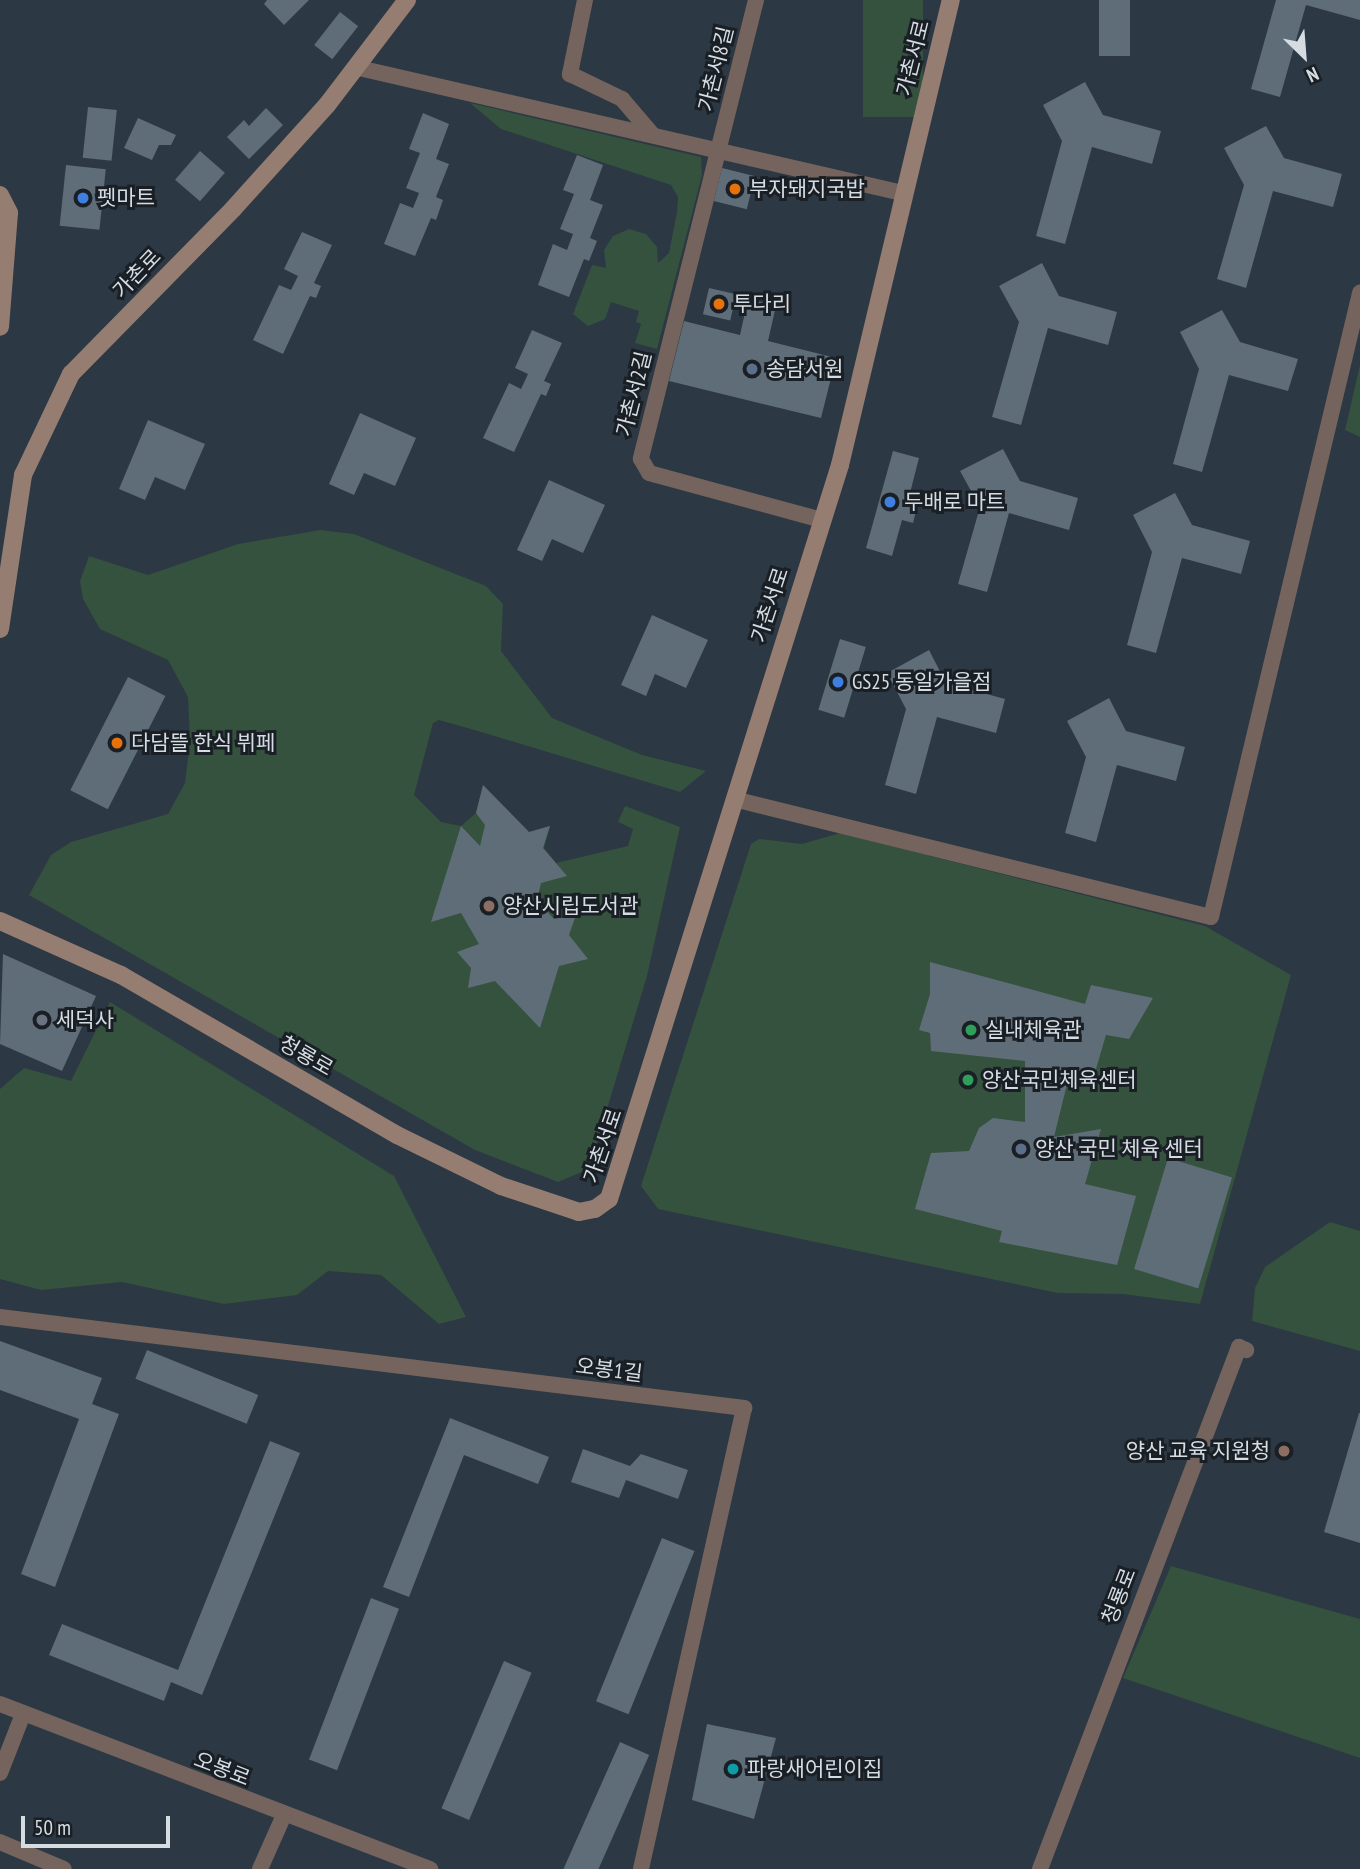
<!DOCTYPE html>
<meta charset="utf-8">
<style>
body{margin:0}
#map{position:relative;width:1360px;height:1869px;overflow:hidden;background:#2c3843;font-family:"PT Sans Narrow","Noto Sans KR",sans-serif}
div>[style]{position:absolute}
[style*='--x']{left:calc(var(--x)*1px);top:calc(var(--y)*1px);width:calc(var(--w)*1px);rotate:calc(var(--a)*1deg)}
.green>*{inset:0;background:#34523d;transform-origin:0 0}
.building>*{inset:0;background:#5f6d78;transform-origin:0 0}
.street>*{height:16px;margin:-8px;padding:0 8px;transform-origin:8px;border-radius:8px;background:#74645d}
.secondary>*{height:18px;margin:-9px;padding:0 9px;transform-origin:9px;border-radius:9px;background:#967d71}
.dots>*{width:19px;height:19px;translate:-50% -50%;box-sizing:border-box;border:4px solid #191f24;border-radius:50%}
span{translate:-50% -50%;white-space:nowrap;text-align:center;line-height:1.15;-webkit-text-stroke:6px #191f24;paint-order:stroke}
.street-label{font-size:21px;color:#d5dde3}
.poi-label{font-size:21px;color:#d5dde3}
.left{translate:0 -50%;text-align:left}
.right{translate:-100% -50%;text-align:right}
.north{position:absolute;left:1269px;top:21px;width:70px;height:70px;-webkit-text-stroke:5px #191f24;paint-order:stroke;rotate:155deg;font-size:19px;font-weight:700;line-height:28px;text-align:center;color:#d5dde3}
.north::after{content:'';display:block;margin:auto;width:24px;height:32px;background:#d5dde3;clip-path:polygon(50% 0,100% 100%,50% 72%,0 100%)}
.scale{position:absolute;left:21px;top:1816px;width:149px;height:32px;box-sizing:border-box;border:4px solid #d5dde3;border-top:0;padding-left:9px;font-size:21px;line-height:24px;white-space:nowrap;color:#d5dde3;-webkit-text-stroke:5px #191f24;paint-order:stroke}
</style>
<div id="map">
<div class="green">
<div style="left:863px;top:0;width:60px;height:117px"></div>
<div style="clip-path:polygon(470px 103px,701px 157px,702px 175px,657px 349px,635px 343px,641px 324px,636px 322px,639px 311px,611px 302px,605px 319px,588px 326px,573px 314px,592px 265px,606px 268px,604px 250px,613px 236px,629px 229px,646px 234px,657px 247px,658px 263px,669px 253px,677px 212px,678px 197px,671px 185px,501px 129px)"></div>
<div style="clip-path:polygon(1360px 365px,1360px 437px,1345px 430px)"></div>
<div style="clip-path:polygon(320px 530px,354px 534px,486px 586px,503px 604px,501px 651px,552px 718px,642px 755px,706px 771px,680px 792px,478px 731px,439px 720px,433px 723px,414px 795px,441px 822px,461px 826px,476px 813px,483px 785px,529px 832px,550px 826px,544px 848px,556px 863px,628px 846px,633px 829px,618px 822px,625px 806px,680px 827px,647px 976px,589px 1169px,558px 1182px,475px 1150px,29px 895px,51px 855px,71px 842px,168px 814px,185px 783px,190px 742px,188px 697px,168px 660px,100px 629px,83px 599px,80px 581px,89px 556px,148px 575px,238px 544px)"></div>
<div style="clip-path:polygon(840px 833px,1205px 926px,1291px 975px,1200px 1304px,1123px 1294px,1058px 1293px,658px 1209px,641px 1186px,751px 844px,759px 839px,802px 844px)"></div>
<div style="clip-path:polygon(110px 1002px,394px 1176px,466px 1317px,439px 1324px,381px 1275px,328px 1271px,297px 1295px,224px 1304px,122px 1282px,41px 1290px,0 1279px,0 1089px,24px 1068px,71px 1081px)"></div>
<div style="clip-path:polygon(1330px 1222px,1360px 1231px,1360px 1351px,1252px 1321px,1255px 1288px,1265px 1267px)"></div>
<div style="clip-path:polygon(1171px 1566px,1360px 1619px,1360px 1758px,1123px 1678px)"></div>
</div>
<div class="building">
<div style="clip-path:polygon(267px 0,309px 0,284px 25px,264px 4px)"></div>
<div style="left:1099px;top:0;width:31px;height:56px"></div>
<div style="clip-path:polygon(1276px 0,1360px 0,1360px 20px,1306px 5px,1280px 97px,1251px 89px)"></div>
<div style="left:340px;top:12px;width:23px;height:42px;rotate:38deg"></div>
<div style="clip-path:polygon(1085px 82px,1103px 115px,1161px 131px,1152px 164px,1092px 147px,1065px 244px,1036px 236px,1062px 141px,1043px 105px)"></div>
<div style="left:88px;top:107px;width:29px;height:51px;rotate:6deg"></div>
<div style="clip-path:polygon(266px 108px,283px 125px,249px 159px,227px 137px,244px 120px,249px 126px)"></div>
<div style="clip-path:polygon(423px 113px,449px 124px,436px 159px,449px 164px,436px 197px,443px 200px,436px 220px,431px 218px,415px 256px,384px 244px,400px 203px,413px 208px,419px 193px,406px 188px,420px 153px,409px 149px)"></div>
<div style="clip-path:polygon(138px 118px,176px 135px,171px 145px,159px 145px,152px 160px,124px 148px)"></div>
<div style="clip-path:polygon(1266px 126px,1284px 158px,1342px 174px,1333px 207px,1273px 191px,1246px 288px,1217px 279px,1244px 185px,1224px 148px)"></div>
<div style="left:200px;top:151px;width:33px;height:38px;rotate:41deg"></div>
<div style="clip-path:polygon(577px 155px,603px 165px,590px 200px,603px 205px,590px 238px,597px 241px,589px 261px,584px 259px,569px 297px,538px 285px,553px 244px,567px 250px,573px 234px,560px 229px,574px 194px,563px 190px)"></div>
<div style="left:66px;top:165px;width:40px;height:61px;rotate:6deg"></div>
<div style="left:722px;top:168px;width:34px;height:34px;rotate:14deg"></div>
<div style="clip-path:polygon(302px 232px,332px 245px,314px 283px,321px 286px,316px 298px,310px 296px,283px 354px,253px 340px,279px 285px,291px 290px,298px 276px,284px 269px)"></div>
<div style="clip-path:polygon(1042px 263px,1059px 296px,1117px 312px,1108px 345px,1048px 328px,1021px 425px,992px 417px,1019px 322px,999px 286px)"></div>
<div style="left:709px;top:288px;width:28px;height:27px;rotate:13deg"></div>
<div style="clip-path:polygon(748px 299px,776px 306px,768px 341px,836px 358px,821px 418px,669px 381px,684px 321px,740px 335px)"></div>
<div style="clip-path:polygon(1222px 310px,1240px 342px,1298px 359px,1288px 391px,1229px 375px,1202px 472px,1173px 464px,1199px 369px,1180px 332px)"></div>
<div style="clip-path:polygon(532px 330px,562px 343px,544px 381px,551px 384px,546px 396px,541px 394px,514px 452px,483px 438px,509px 383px,521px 389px,528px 374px,515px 368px)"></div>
<div style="clip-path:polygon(360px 413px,416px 438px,395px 486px,364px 473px,354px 495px,329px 484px)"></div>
<div style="clip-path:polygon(148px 420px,205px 444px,185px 490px,155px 477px,145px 500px,119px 489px)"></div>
<div style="clip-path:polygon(1003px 449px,1020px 481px,1078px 498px,1069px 530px,1009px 513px,987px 592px,958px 584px,980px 507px,960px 471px)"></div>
<div style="clip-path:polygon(893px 451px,919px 458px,910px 493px,920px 496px,913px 523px,902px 520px,892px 556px,866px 548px)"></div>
<div style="clip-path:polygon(549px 480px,605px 505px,583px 553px,552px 539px,542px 561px,517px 550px)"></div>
<div style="clip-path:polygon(1175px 493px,1192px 525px,1250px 541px,1241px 574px,1182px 558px,1156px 653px,1127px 645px,1152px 552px,1133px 515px)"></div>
<div style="clip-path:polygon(652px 615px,708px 640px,686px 688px,655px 674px,646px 696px,621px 685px)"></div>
<div style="left:840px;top:639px;width:27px;height:74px;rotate:17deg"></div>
<div style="clip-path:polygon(929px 650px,946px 683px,1005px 699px,996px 733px,937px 717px,916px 794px,885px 785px,906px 709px,887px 673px)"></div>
<div style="left:128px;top:677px;width:42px;height:127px;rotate:27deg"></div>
<div style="clip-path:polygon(1109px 698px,1126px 731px,1185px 747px,1176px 781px,1117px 765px,1096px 842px,1065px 833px,1086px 757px,1067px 721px)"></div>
<div style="clip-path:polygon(483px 785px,529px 832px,550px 826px,543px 848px,567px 876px,541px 883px,537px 900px,554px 919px,576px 915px,569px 935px,588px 959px,559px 966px,540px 1028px,495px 981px,468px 988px,471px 968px,457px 952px,479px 944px,461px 913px,431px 922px,461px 826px,480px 846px,485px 825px,476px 813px)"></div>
<div style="clip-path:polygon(3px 954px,96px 996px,62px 1071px,0 1044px)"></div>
<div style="clip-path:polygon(930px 962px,1085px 1004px,1091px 985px,1153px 998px,1129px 1039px,1106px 1035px,1093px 1079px,1070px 1072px,1054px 1137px,1101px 1129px,1085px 1184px,1136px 1196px,1117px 1265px,999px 1242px,1002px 1231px,915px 1209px,931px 1153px,969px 1151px,979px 1128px,993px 1118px,1025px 1122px,1025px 1061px,931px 1051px,930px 1033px,919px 1030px,930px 994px)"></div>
<div style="left:1168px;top:1158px;width:67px;height:116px;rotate:17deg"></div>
<div style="clip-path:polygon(0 1341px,102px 1378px,92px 1404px,119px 1414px,55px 1587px,21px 1574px,79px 1419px,0 1390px)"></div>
<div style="left:147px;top:1350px;width:120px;height:31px;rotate:22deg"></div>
<div style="clip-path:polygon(1359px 1413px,1360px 1413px,1360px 1543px,1324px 1532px)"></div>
<div style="clip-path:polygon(450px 1418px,549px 1457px,538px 1484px,464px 1455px,409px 1597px,383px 1587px)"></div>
<div style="clip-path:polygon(270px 1441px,300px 1453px,202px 1695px,171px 1682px,164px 1701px,49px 1655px,62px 1624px,178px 1670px)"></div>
<div style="clip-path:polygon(583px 1449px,630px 1466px,641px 1454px,688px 1470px,678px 1499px,626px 1480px,619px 1498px,571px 1482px)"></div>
<div style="left:662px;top:1538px;width:35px;height:176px;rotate:22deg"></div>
<div style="left:371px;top:1598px;width:30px;height:173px;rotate:21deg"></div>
<div style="left:504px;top:1661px;width:30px;height:160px;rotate:23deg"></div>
<div style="clip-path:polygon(707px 1724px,776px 1738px,754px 1819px,692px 1800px)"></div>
<div style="left:620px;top:1742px;width:32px;height:139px;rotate:24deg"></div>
</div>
<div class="street">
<div style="--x:585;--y:0;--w:76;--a:101.5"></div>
<div style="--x:570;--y:74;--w:58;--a:25.7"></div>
<div style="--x:622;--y:99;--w:46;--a:49.4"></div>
<div style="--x:756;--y:0;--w:473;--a:104.1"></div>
<div style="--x:641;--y:459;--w:16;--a:60"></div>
<div style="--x:649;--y:473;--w:179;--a:15.2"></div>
<div style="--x:359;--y:68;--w:557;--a:12.96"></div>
<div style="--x:734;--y:799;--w:491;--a:13.9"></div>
<div style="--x:1211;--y:917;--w:642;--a:-76.57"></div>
<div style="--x:0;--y:1317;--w:750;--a:6.97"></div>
<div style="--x:744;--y:1408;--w:472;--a:102.6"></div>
<div style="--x:0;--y:1704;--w:461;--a:21"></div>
<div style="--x:0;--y:1773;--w:63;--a:-68.7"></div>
<div style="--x:0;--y:1842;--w:69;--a:22.9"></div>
<div style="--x:260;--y:1869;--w:59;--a:-66"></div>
<div style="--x:1040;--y:1869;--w:559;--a:-69.13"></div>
<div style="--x:1239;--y:1347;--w:8;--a:23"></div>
</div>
<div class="secondary">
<div style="--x:0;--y:195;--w:20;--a:63"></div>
<div style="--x:9;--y:213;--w:114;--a:94.5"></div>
<div style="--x:0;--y:629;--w:156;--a:-81.5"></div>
<div style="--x:23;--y:475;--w:112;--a:-64.6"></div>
<div style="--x:71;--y:374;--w:231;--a:-45.5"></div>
<div style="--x:233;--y:209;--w:140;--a:-47.9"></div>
<div style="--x:327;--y:105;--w:132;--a:-52.7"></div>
<div style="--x:0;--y:921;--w:133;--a:24.1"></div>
<div style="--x:121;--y:975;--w:319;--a:30.1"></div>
<div style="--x:397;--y:1135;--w:116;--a:26.1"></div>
<div style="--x:501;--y:1186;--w:82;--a:18.4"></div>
<div style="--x:579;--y:1212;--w:16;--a:-11"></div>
<div style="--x:595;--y:1209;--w:17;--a:-36"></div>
<div style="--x:609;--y:1199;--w:769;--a:-72.53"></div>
<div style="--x:840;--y:465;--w:478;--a:-76.6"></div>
</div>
<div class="dots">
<div style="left:735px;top:189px;background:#e8710a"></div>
<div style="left:83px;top:198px;background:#3f7fe0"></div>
<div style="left:719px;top:304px;background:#e8710a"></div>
<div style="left:752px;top:369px;background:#5c6f8a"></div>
<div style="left:890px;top:502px;background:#3f7fe0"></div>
<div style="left:838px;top:682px;background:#3f7fe0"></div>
<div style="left:117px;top:743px;background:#e8710a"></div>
<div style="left:489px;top:906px;background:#8d6e63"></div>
<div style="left:42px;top:1020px;background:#6b7280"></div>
<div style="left:971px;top:1030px;background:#2e9e5b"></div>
<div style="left:968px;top:1080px;background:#2e9e5b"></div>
<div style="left:1021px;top:1149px;background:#5c6f8a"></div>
<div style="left:1284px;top:1451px;background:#8d6e63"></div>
<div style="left:733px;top:1769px;background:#0f9aa8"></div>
</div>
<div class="street-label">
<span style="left:913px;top:58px;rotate:-76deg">가촌서로</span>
<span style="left:716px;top:69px;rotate:-76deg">가촌서8길</span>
<span style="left:137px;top:274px;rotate:-46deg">가촌로</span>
<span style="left:634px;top:394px;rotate:-76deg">가촌서2길</span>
<span style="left:770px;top:605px;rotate:-72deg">가촌서로</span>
<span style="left:306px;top:1056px;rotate:30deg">청룡로</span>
<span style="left:603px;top:1146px;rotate:-71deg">가촌서로</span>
<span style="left:609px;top:1370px;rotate:7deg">오봉1길</span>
<span style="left:1119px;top:1596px;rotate:-69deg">청룡로</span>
<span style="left:222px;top:1769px;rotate:21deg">오봉로</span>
</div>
<div class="poi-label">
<span class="left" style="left:749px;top:189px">부자돼지국밥</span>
<span class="left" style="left:97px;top:198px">펫마트</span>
<span class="left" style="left:733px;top:304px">투다리</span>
<span class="left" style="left:766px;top:369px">송담서원</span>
<span class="left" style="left:904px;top:502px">두배로 마트</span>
<span class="left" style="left:852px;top:682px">GS25 동일가을점</span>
<span class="left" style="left:131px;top:743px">다담뜰 한식 뷔페</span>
<span class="left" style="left:503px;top:906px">양산시립도서관</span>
<span class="left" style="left:56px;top:1020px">세덕사</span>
<span class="left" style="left:985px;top:1030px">실내체육관</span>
<span class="left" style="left:982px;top:1080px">양산국민체육센터</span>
<span class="left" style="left:1035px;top:1149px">양산 국민 체육 센터</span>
<span class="right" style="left:1270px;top:1451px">양산 교육 지원청</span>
<span class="left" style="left:747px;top:1769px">파랑새어린이집</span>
</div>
<div class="north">N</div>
<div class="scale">50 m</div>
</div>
